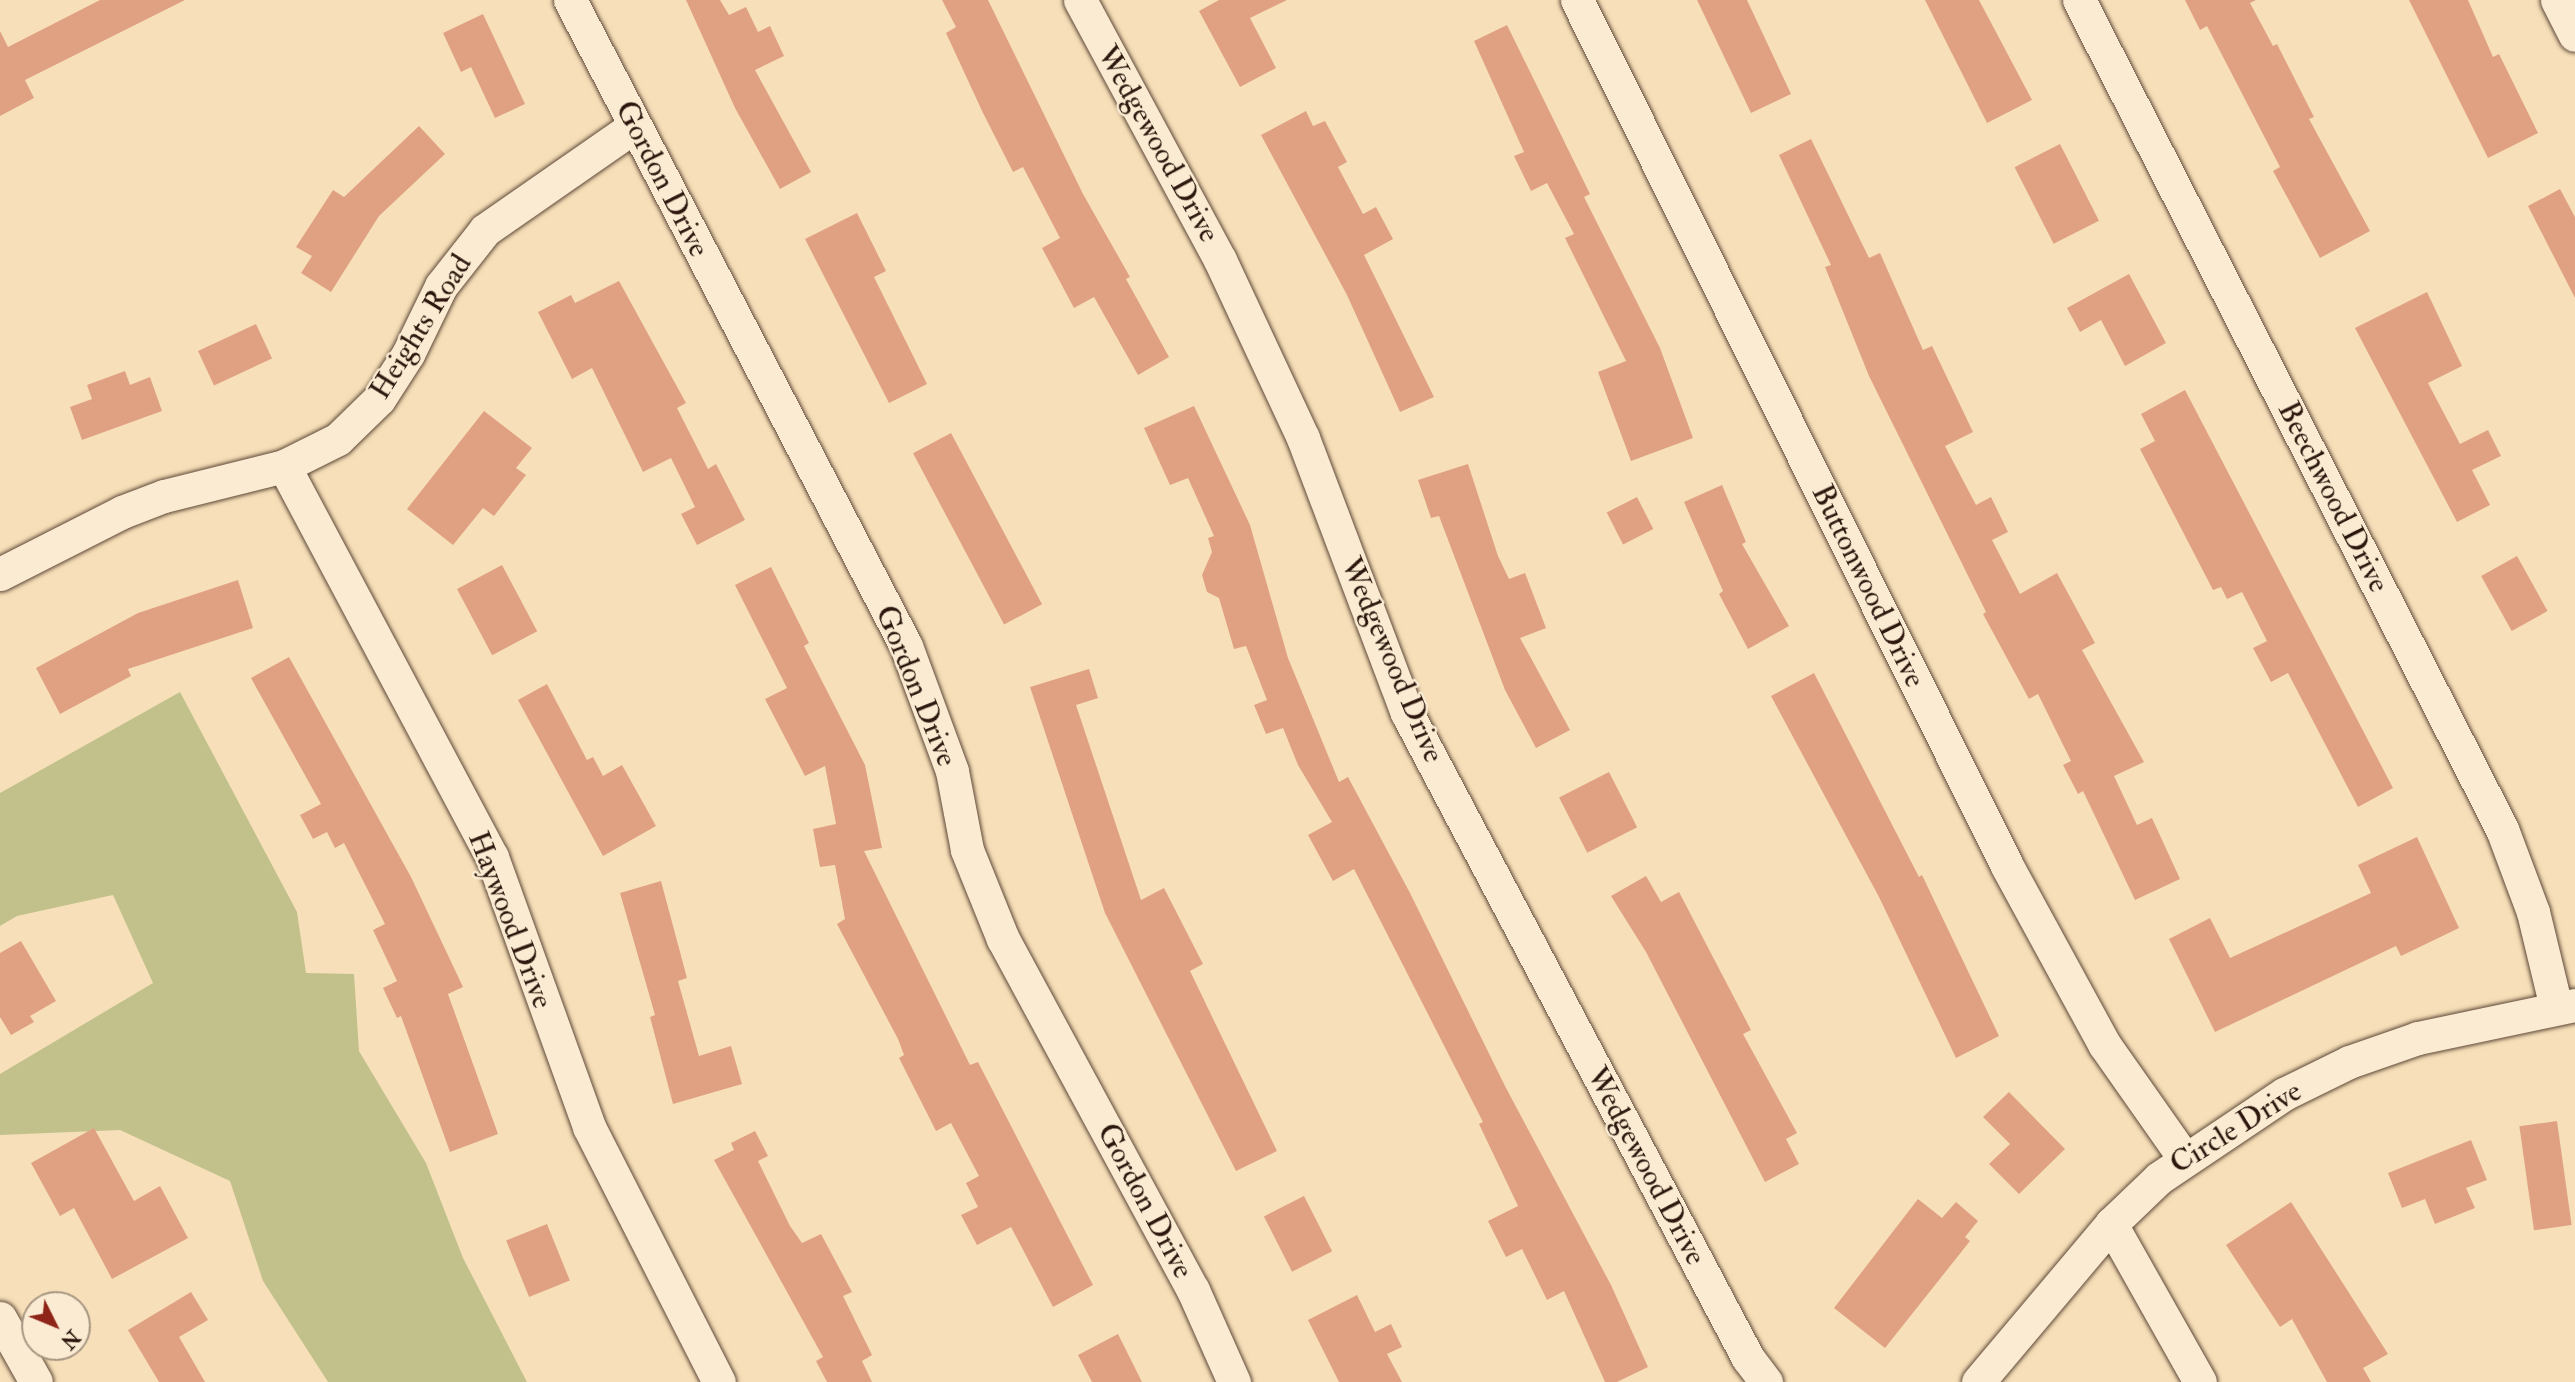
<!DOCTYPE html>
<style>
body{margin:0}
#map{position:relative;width:2575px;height:1382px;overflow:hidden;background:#f7e0b9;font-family:"IM FELL Double Pica",serif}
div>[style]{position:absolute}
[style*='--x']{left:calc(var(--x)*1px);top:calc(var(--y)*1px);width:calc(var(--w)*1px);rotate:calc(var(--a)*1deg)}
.green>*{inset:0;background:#c2c18b}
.building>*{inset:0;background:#e0a183;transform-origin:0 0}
.roads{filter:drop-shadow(0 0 2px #5f4838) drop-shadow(0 0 2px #5f4838)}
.minor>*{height:33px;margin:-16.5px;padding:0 16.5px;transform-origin:16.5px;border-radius:16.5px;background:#faebd2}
span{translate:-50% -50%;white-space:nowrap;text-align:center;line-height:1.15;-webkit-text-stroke:5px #faebd2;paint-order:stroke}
.street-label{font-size:30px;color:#2c160d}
.north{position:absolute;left:21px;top:1291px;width:70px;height:70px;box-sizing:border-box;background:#faebd2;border:2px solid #a89683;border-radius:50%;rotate:133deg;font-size:19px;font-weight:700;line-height:28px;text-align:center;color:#2c160d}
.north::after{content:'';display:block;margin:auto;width:24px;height:32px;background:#8f2418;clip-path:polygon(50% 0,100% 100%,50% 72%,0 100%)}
</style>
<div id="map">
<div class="green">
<div style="clip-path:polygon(180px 692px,297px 912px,306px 973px,354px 974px,359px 1051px,426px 1163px,463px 1258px,527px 1382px,328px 1382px,263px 1281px,230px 1181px,120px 1130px,0 1135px,0 1074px,153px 983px,113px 895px,17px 916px,0 926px,0 793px)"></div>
</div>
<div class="building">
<div style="clip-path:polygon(100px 0,185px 0,25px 80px,34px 98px,0 116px,0 31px,8px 47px)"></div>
<div style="clip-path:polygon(686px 0,720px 0,729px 15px,746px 7px,758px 32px,770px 26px,784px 56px,755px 70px,811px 172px,780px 189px,735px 108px)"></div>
<div style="clip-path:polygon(942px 0,988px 0,1083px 194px,1130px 277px,1126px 279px,1169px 357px,1138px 375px,1094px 297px,1074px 308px,1042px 248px,1060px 238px,1023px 167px,1013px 172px,983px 113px,946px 33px,956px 27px)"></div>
<div style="clip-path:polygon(1219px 0,1287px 0,1250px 18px,1276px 68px,1240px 87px,1199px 11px)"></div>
<div style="clip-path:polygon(1697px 0,1747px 0,1791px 94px,1751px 113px)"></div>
<div style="clip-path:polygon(1925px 0,1979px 0,2032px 100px,1987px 123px)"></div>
<div style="clip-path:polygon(2185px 0,2256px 0,2250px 3px,2273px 46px,2277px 44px,2314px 117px,2309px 119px,2370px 231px,2320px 258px,2273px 171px,2280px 167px,2207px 26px,2200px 30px)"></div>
<div style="clip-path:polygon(2409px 0,2468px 0,2493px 57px,2499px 54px,2538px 133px,2488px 158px)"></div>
<div style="clip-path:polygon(483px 14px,525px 104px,495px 118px,471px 67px,461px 72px,443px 33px)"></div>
<div style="clip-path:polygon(1507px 25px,1590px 194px,1584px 197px,1660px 348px,1693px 438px,1631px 461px,1598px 372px,1626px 361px,1565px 238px,1574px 234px,1547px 183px,1531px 191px,1514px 156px,1524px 152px,1474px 41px)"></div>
<div style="clip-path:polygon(1306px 111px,1313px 126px,1325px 121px,1347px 162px,1338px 167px,1363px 214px,1376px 207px,1393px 239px,1364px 255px,1434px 397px,1400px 412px,1347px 295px,1261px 135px)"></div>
<div style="clip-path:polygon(419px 126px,445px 154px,379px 216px,331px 292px,301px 273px,312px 256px,296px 247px,333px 190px,344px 197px)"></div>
<div style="clip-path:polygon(1811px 139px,1869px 258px,1880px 253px,1923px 350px,1932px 346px,1973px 432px,1945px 446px,1976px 505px,1991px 497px,2008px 532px,1992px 540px,2020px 594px,2057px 573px,2095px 643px,2082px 650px,2144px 762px,2114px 776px,2137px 825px,2152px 818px,2180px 879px,2135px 900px,2083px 791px,2078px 794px,2063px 765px,2071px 761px,2038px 694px,2029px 699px,1983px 614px,1986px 612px,1869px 376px,1825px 267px,1831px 265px,1779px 155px)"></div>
<div style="left:2060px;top:144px;width:86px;height:51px;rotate:63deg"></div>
<div style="clip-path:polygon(2560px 189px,2575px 217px,2575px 298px,2528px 206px)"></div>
<div style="clip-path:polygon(857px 213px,886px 271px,874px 277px,927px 384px,889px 403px,805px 239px)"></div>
<div style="clip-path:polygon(2129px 274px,2166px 343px,2125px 366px,2101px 320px,2080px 332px,2067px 308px)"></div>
<div style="clip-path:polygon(619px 281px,686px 403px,677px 408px,708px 469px,716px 464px,745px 520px,697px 545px,681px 514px,695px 507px,671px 458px,643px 472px,592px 368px,572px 379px,538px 312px,571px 295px,575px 303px)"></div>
<div style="clip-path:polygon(2427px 292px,2462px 366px,2428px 383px,2460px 444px,2488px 430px,2501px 456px,2472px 470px,2490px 505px,2457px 522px,2355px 328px)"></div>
<div style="left:256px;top:324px;width:38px;height:64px;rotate:65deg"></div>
<div style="clip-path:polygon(125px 371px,130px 385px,150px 377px,162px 411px,82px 440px,70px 407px,92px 399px,87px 385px)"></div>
<div style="clip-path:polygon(2185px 390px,2393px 788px,2358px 807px,2288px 673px,2271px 682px,2253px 648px,2267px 641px,2242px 592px,2227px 599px,2221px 587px,2213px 590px,2140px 449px,2155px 441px,2141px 414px)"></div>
<div style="clip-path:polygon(1194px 406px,1250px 525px,1288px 658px,1339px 782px,1348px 777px,1410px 893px,1505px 1086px,1611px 1285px,1648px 1367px,1617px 1382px,1605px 1382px,1564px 1291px,1547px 1300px,1522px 1249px,1506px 1257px,1488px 1221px,1518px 1206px,1479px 1124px,1483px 1122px,1354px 869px,1333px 881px,1308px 835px,1332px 822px,1298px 765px,1283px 728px,1266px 734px,1254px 705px,1267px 700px,1246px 646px,1234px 649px,1219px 598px,1207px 592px,1202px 575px,1212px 552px,1208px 538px,1214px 536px,1188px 478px,1170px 485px,1144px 428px)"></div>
<div style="clip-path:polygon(484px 411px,532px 448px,516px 468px,526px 475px,494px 516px,483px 508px,453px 545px,407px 509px)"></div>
<div style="left:951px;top:433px;width:194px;height:43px;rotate:62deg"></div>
<div style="clip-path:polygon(1468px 464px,1498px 556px,1509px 579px,1525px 573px,1546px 628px,1520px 638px,1570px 730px,1536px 748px,1505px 690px,1439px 516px,1431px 518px,1418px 480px)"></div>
<div style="clip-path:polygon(1722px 485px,1746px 542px,1742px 544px,1789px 626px,1748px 649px,1719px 594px,1723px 591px,1684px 502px)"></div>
<div style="left:1637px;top:497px;width:36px;height:34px;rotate:63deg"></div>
<div style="left:2517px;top:556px;width:63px;height:41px;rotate:61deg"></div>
<div style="left:502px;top:565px;width:75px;height:51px;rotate:62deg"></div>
<div style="clip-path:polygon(771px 567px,809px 643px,804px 646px,865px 765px,882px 848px,864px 851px,970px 1065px,978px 1062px,1093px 1285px,1053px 1307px,1011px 1227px,977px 1245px,961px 1215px,978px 1207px,966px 1183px,979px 1176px,951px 1123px,936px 1131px,899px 1058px,904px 1055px,898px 1039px,837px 924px,845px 919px,835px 865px,820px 867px,813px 829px,836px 824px,825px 766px,805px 776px,765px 699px,787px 688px,735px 585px)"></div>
<div style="clip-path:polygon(238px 580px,253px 628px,128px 669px,131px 676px,60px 714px,36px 668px,138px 613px)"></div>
<div style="clip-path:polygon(289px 657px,411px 877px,463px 987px,448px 994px,498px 1134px,450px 1152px,401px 1016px,397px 1018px,383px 988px,397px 981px,373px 930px,385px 924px,344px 843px,335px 848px,327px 832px,313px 839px,300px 815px,321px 804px,251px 678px)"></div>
<div style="clip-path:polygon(1089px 669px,1098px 698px,1076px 705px,1141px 900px,1164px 888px,1203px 964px,1190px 971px,1277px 1151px,1236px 1171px,1105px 913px,1030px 687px)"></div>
<div style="clip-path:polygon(1814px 673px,1919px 877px,1922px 875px,1999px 1036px,1956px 1058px,1879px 897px,1771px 696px)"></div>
<div style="clip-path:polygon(547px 684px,587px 760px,593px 757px,603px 776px,622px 765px,656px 826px,603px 856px,518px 700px)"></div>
<div style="left:1609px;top:772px;width:62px;height:56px;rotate:63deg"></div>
<div style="clip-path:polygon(2417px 837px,2459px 928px,2401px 956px,2396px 946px,2215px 1032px,2169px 939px,2210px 918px,2230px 958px,2371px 893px,2358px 865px)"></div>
<div style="clip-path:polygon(1646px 876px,1661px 902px,1679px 892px,1751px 1030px,1743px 1034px,1797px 1133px,1786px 1139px,1799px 1164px,1765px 1182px,1646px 952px,1611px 896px)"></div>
<div style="clip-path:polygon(661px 881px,687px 978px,678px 981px,699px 1056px,731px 1046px,742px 1084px,673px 1104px,650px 1017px,655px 1015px,620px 893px)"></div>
<div style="clip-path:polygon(21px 941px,56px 1001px,30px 1016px,34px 1022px,11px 1035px,0 1017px,0 953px)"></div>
<div style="clip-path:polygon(2009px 1092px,2065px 1149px,2019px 1194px,1989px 1164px,2010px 1144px,1983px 1117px)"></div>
<div style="left:2557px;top:1121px;width:105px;height:38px;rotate:82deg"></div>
<div style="clip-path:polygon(94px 1128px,134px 1201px,160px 1186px,188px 1238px,112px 1279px,74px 1208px,60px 1216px,31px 1163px)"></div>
<div style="clip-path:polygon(755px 1131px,768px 1156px,758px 1161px,790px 1226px,802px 1243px,821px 1234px,852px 1292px,843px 1296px,872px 1355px,862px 1361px,872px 1382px,827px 1382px,816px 1361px,823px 1357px,714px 1160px,734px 1150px,731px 1143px)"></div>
<div style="clip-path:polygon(2471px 1140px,2487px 1180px,2466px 1188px,2475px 1208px,2435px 1224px,2425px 1199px,2402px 1208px,2388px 1173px)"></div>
<div style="left:1304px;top:1196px;width:62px;height:45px;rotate:63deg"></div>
<div style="clip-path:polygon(1918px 1199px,1942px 1218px,1956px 1202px,1978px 1221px,1965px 1237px,1970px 1241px,1885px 1348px,1834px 1308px)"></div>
<div style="clip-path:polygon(2291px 1202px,2388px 1354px,2363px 1368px,2371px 1382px,2327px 1382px,2292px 1319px,2280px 1327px,2226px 1245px)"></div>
<div style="left:547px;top:1224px;width:61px;height:44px;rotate:68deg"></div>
<div style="clip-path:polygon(191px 1292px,208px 1320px,179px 1337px,205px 1382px,159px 1382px,128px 1330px)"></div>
<div style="clip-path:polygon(1357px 1295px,1375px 1332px,1391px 1324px,1402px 1347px,1387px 1354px,1402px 1382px,1339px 1382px,1308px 1320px)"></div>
<div style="clip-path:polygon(1118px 1334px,1142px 1382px,1092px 1382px,1078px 1355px)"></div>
</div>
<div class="roads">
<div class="minor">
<div style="--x:570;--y:0;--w:728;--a:62.52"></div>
<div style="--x:906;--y:646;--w:133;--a:69.8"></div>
<div style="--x:952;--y:771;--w:80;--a:79.2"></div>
<div style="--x:967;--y:850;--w:96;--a:68"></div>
<div style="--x:1003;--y:939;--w:399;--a:61.6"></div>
<div style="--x:1193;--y:1290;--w:101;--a:66"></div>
<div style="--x:1080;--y:0;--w:295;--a:61.7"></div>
<div style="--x:1220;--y:260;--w:196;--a:65"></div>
<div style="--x:1303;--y:438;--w:294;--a:69.3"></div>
<div style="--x:1407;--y:713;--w:730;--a:62.14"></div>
<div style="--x:1748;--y:1358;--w:30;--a:53"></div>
<div style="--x:1577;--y:0;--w:967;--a:63.59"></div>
<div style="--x:2007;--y:866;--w:203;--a:61.4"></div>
<div style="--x:2104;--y:1044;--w:139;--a:54.9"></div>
<div style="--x:2079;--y:0;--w:931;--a:62.97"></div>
<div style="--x:2502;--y:829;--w:89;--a:69.5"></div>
<div style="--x:2533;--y:912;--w:98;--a:76.4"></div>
<div style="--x:2557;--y:0;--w:39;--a:63"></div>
<div style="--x:284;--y:466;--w:443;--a:62"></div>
<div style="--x:492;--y:857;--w:287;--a:70.2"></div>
<div style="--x:589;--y:1127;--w:286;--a:63"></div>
<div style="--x:0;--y:574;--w:137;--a:-26.9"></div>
<div style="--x:122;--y:512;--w:45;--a:-20.9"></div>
<div style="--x:164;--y:496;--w:124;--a:-14"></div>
<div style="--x:284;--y:466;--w:60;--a:-26.6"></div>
<div style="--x:338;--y:439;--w:57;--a:-44.3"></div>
<div style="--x:379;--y:399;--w:54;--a:-57.2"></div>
<div style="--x:408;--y:354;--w:76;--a:-64.1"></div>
<div style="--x:441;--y:286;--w:71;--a:-51.8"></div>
<div style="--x:485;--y:230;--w:180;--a:-34.8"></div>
<div style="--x:2111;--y:1224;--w:181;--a:60.6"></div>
<div style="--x:0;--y:1318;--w:73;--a:60.6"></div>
<div style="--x:1978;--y:1382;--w:207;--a:-49.9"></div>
<div style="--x:2111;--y:1224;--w:66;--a:-43.8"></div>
<div style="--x:2159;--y:1178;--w:151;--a:-33.9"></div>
<div style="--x:2284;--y:1094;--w:72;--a:-26.2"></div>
<div style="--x:2349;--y:1062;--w:73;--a:-19.2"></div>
<div style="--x:2418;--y:1038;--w:160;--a:-11.9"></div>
</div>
</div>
<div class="street-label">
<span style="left:1158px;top:144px;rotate:61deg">Wedgewood Drive</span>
<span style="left:662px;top:179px;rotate:63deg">Gordon Drive</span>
<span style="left:421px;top:327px;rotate:-58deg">Heights Road</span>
<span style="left:2333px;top:497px;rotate:63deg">Beechwood Drive</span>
<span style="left:1868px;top:586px;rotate:64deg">Buttonwood Drive</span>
<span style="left:1392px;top:660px;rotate:67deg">Wedgewood Drive</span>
<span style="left:916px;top:686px;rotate:68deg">Gordon Drive</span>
<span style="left:510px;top:920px;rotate:69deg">Haywood Drive</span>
<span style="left:2236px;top:1128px;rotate:-32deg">Circle Drive</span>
<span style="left:1646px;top:1166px;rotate:62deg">Wedgewood Drive</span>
<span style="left:1145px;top:1201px;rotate:62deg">Gordon Drive</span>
</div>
<div class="north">N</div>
</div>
